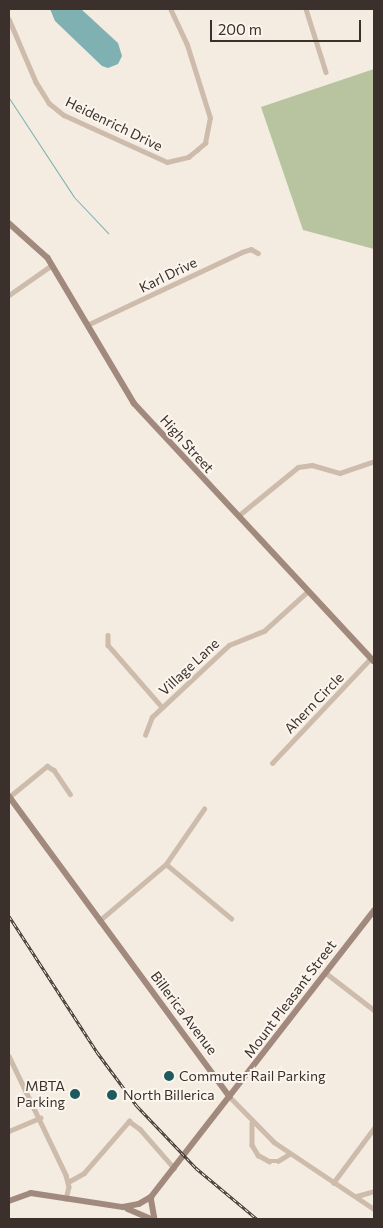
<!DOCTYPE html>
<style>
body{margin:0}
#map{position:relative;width:383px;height:1228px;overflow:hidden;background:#f4ebe1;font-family:Commissioner,sans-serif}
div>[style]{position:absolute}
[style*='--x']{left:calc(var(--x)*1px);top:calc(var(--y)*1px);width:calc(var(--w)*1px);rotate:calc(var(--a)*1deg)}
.green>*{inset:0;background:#b8c4a0}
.water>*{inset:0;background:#7fb0b2}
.stream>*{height:1px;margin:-0.5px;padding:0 0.5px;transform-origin:0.5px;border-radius:0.5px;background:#7fb0b2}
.street>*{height:4.5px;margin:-2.25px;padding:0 2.25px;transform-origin:2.25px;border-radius:2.25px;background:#cdbbac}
.secondary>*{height:5.5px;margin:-2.75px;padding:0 2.75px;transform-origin:2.75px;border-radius:2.75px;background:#a18a7d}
.rail>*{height:3px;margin-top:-1.5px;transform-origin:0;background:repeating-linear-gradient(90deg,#fbf5ee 0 4px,#3b302b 0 8px);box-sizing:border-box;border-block:1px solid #3b302b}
.dots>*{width:14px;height:14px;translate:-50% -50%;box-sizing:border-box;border:2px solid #fbf5ee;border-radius:50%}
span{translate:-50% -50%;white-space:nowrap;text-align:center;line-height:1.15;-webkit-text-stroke:4px #fbf5ee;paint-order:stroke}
.street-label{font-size:14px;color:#3b302b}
.poi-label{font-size:14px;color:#3b302b}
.left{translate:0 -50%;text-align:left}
.right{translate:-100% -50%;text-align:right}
.frame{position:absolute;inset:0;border:10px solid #3b302b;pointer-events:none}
.scale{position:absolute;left:210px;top:20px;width:151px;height:22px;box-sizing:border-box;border:2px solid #3b302b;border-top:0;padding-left:6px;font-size:15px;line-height:18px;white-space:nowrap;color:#3b302b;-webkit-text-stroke:4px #fbf5ee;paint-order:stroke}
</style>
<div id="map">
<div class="green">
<div style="clip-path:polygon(374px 69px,374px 249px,303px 230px,261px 107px)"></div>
</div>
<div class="water">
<div style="clip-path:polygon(50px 9px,81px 9px,118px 43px,122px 56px,118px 64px,108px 68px,102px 66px,55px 21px)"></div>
</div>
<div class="stream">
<div style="--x:9;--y:98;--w:118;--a:56.7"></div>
<div style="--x:74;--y:197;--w:50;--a:46.6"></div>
</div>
<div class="street">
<div style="--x:306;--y:9;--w:66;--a:72.4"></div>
<div style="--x:9;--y:19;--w:69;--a:66.8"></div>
<div style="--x:36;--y:82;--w:25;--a:58"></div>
<div style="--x:49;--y:103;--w:19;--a:39"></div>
<div style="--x:64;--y:115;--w:113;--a:24.5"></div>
<div style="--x:167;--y:162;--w:22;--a:-13"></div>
<div style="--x:188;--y:157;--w:11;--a:-38"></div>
<div style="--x:197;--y:150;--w:11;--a:-41"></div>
<div style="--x:205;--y:143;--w:25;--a:-79"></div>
<div style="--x:210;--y:118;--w:77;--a:-107.5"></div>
<div style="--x:187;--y:45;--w:40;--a:-115"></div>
<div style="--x:9;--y:295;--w:52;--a:-34.9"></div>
<div style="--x:87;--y:325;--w:171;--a:-25.2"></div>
<div style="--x:242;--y:252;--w:9;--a:-18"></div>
<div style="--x:251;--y:249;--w:8;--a:30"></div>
<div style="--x:238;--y:516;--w:77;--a:-39.2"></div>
<div style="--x:298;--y:467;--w:14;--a:-8"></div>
<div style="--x:312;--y:465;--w:29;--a:16"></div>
<div style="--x:340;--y:473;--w:36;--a:-19"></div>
<div style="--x:108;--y:635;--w:10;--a:90"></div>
<div style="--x:108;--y:645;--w:82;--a:48.9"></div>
<div style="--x:145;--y:735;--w:19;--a:-69"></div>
<div style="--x:152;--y:717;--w:105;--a:-43.1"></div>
<div style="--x:229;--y:645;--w:38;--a:-22"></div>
<div style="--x:264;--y:631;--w:58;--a:-42.2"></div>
<div style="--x:272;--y:763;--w:144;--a:-46.7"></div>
<div style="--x:9;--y:797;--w:49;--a:-39.2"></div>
<div style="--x:47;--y:766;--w:8;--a:30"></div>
<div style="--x:54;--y:770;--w:29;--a:56"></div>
<div style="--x:166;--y:864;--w:85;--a:39.7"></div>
<div style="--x:99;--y:921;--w:88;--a:-40.4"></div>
<div style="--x:166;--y:864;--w:67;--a:-55.4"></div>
<div style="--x:326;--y:973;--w:61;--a:37.6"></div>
<div style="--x:9;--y:1056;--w:132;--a:64.4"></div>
<div style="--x:66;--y:1175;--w:12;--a:76"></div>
<div style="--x:69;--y:1187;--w:12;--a:104"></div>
<div style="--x:230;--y:1097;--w:63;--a:45.6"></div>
<div style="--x:274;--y:1142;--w:120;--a:33.8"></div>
<div style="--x:252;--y:1123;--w:22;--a:90"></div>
<div style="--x:252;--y:1145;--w:12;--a:59"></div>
<div style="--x:258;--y:1155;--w:13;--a:29"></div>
<div style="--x:269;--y:1161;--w:9;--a:0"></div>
<div style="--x:278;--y:1161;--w:13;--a:-32"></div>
<div style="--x:9;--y:1131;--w:34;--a:-23"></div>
<div style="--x:68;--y:1182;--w:18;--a:-29"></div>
<div style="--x:84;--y:1173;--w:69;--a:-49.1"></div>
<div style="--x:129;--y:1121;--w:14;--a:36"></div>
<div style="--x:140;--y:1129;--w:52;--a:48.9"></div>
<div style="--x:333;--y:1183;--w:69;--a:-53.3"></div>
<div style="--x:357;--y:1196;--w:18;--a:-16"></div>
</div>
<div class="secondary">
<div style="--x:9;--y:223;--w:52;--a:41.9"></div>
<div style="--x:48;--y:258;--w:169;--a:59.3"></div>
<div style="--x:134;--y:403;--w:352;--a:47.1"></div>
<div style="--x:9;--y:796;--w:373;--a:53.7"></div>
<div style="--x:151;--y:1197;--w:22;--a:80"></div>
<div style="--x:9;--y:1201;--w:23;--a:-20"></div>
<div style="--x:31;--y:1193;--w:93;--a:8.7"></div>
<div style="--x:123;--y:1207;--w:16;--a:-11"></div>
<div style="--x:139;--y:1204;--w:14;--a:-30"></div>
<div style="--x:151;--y:1197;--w:363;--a:-52.1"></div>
<div style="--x:128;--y:1209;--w:25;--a:23"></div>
</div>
<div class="rail">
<div style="--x:9;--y:916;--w:162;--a:57.1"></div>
<div style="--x:97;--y:1052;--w:67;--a:53.5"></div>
<div style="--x:137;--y:1106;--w:86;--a:46.4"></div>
<div style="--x:196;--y:1168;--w:80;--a:39.9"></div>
</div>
<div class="dots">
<div style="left:169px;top:1076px;background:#1f5a5e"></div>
<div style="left:75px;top:1094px;background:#1f5a5e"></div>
<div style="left:112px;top:1095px;background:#1f5a5e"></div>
</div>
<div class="street-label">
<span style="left:114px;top:124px;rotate:26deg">Heidenrich Drive</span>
<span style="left:168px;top:275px;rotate:-26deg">Karl Drive</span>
<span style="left:187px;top:444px;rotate:48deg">High Street</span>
<span style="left:189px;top:667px;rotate:-43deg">Village Lane</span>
<span style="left:314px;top:703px;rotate:-46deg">Ahern Circle</span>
<span style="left:290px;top:999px;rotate:-53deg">Mount Pleasant Street</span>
<span style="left:184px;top:1013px;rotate:53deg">Billerica Avenue</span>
</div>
<div class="poi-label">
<span class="left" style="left:179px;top:1076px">Commuter Rail Parking</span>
<span class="right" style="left:65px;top:1094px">MBTA<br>Parking</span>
<span class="left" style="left:123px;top:1095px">North Billerica</span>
</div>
<div class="frame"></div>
<div class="scale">200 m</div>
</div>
